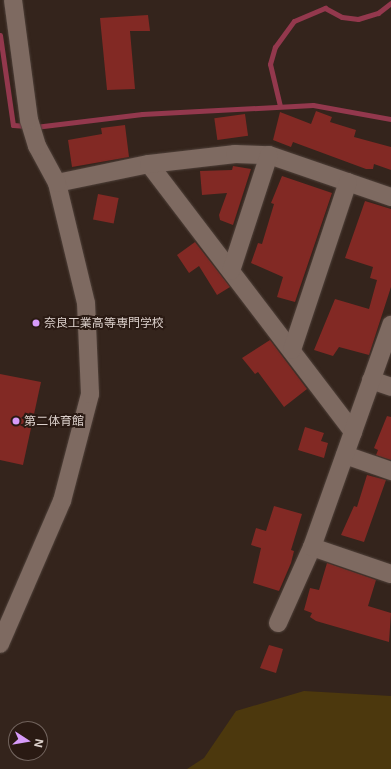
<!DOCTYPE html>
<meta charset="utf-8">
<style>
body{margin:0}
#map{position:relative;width:391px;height:769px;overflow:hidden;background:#34241c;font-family:Inter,"Noto Sans JP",sans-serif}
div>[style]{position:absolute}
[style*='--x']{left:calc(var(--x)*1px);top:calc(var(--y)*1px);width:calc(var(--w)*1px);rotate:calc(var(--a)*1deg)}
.green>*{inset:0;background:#4c380d}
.stream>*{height:5px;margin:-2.5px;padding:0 2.5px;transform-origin:2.5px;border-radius:2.5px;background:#93384d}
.building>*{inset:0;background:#822924;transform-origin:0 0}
.roads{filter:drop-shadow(0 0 1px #4e4039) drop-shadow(0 0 1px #4e4039)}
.street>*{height:18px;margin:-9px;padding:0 9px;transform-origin:9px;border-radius:9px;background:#7e6a61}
.dots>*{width:11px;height:11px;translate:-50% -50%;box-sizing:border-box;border:2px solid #2a1a13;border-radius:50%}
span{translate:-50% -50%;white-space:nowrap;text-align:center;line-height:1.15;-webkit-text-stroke:4px #2a1a13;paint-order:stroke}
.poi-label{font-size:12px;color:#dbd0cb}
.left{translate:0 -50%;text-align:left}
.north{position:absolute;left:8px;top:721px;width:40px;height:40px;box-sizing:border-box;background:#2a1a13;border:1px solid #71635d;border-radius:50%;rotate:102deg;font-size:11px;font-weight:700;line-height:16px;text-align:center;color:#dbd0cb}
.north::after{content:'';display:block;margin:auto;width:14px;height:18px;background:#d79bf9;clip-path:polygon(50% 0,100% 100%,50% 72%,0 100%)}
</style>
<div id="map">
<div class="green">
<div style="clip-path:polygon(304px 691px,391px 696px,391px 769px,187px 769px,204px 758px,236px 711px)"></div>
</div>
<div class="stream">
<div style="--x:0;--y:35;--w:91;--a:81.8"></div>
<div style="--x:13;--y:125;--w:14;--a:4"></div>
<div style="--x:280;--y:106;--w:43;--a:-103.4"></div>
<div style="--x:270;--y:64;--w:18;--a:-74"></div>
<div style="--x:275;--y:47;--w:32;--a:-54"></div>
<div style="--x:294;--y:21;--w:34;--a:-23"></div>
<div style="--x:325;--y:8;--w:19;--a:28"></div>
<div style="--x:342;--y:17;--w:16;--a:7"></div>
<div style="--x:358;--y:19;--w:21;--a:-17"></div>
<div style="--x:378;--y:13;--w:16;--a:-38"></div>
<div style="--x:35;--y:127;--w:108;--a:-6.9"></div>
<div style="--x:142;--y:114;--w:171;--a:-3"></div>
<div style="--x:313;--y:105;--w:79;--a:10.2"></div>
</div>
<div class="building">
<div style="clip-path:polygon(148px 15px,150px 31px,130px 31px,135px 89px,107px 90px,100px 18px)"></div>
<div style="clip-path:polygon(316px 111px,332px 117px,330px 122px,356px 130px,354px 137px,391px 147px,391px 170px,374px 164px,373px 169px,366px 169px,293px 142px,291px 147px,273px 140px,280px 112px,311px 124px)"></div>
<div style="left:245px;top:114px;width:22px;height:31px;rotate:82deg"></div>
<div style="clip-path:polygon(125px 125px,129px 157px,72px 167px,68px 140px,102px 134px,101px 128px)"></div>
<div style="clip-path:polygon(233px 166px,251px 169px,233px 225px,220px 220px,219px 215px,227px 193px,202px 195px,200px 171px,232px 170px)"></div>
<div style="clip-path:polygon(282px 176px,332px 193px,295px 302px,277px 297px,283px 277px,251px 263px,258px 243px,262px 244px,274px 204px,271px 203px)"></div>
<div style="left:98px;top:194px;width:21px;height:26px;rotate:11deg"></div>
<div style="clip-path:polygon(365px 201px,391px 209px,391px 287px,369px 355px,339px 347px,333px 356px,314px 350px,335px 299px,369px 309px,377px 280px,370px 278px,373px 267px,345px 258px)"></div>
<div style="clip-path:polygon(195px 242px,230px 287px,217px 295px,199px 266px,189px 273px,177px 255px)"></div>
<div style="clip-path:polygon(270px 340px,307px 389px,284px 407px,258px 372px,255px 374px,242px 358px)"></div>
<div style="clip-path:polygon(0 374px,41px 382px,23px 465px,0 460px)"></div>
<div style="clip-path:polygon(387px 416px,391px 417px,391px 460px,376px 455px,378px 450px,374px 448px)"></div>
<div style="clip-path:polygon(305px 427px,324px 433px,321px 441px,328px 443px,324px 458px,298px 450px)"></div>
<div style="clip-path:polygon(367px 475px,386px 480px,364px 542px,341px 535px,354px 506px,357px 507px)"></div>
<div style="clip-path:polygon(274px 506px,302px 514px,291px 550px,294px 551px,291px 563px,279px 591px,253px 583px,261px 548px,251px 545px,256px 528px,266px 531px)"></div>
<div style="clip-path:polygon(327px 563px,376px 580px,368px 606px,391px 613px,389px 642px,316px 621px,310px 617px,312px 613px,304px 610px,310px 588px,319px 590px)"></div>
<div style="clip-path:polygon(269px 645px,283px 649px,276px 673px,260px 668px)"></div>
</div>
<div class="roads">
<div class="street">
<div style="--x:149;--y:164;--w:337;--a:52.7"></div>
<div style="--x:57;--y:183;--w:94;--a:-11.7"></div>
<div style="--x:149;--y:164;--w:87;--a:-6.6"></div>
<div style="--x:235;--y:154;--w:34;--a:2"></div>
<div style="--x:269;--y:155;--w:129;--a:19"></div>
<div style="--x:231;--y:271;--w:122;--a:-71.9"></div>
<div style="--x:292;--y:350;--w:177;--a:-71.6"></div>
<div style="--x:371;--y:380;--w:21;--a:19"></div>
<div style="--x:345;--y:455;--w:49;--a:19.2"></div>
<div style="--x:312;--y:547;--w:83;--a:18.9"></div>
<div style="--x:278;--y:623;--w:83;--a:-65.9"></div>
<div style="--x:312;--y:547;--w:236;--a:-70.4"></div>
<div style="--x:0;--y:644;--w:156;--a:-66.6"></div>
<div style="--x:62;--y:501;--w:111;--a:-75.3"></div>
<div style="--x:90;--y:394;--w:91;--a:-92.5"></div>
<div style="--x:86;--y:303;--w:123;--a:-103.6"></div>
<div style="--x:57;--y:183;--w:42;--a:-118.4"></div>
<div style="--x:37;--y:146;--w:27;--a:-107"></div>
<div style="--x:29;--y:120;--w:121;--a:-97.6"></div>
</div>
</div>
<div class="dots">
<div style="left:36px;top:323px;background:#d79bf9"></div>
<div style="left:16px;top:421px;background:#d79bf9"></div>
</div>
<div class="poi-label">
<span class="left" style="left:44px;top:323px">奈良工業高等専門学校</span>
<span class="left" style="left:24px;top:421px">第二体育館</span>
</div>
<div class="north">N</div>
</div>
